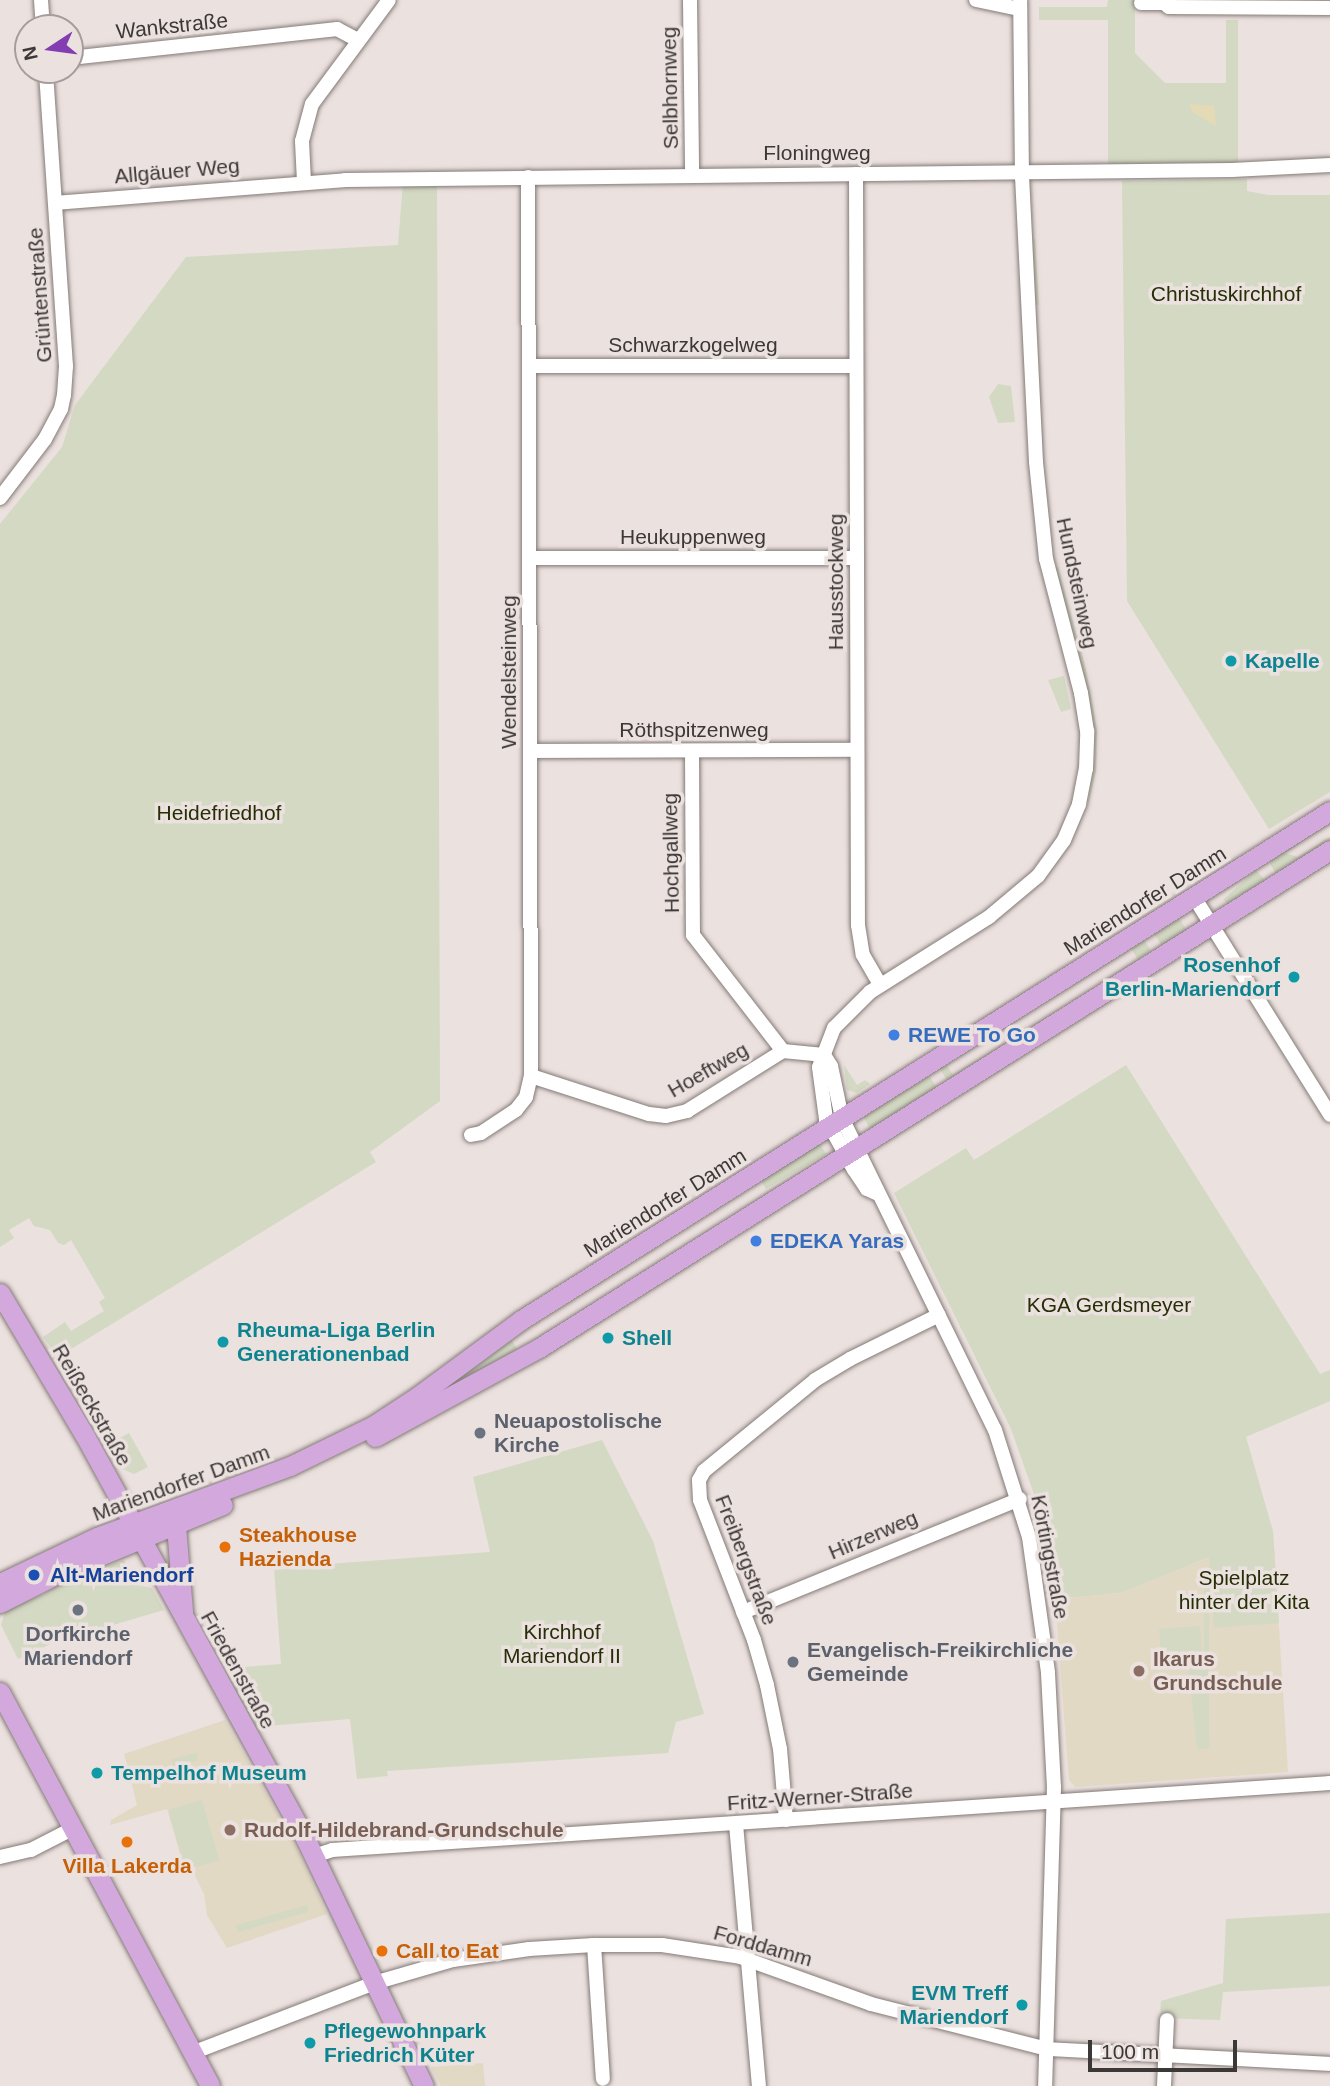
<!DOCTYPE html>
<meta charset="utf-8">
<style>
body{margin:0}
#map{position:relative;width:1330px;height:2086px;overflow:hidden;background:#ebe1de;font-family:Helvetica,sans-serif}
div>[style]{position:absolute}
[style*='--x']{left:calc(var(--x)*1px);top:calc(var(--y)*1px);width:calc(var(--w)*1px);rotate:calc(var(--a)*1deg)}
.education>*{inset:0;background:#e2d9c4}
.green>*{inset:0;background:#d3d9c3;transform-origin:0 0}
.sand>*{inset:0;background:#e4dab5}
.roads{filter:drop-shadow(0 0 2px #837a77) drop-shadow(0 0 2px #837a77)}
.minor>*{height:14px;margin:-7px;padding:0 7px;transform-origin:7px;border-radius:7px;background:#fff}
.major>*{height:19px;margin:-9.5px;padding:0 9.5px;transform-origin:9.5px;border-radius:9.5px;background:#d3a9dd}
.dots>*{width:19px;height:19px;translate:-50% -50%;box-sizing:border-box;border:4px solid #ebe1de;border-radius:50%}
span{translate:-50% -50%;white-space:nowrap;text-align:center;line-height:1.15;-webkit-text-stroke:7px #ebe1de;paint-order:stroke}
.street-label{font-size:21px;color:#3c3837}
.park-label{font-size:21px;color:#272f06}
.culture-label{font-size:21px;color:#0d838f;font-weight:700}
.left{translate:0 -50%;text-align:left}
.right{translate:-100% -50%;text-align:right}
.shop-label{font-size:21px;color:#366cbe;font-weight:700}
.worship-label{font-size:21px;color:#5b616d;font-weight:700}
.food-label{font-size:21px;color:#c56008;font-weight:700}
.transit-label{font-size:21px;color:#164399;font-weight:700}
.education-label{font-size:21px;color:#785e54;font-weight:700}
.north{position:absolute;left:14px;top:14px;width:70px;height:70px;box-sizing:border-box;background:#ebe1de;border:2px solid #a59d9b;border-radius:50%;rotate:257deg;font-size:19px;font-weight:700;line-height:28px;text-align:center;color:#3c3837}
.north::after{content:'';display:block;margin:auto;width:24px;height:32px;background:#823db1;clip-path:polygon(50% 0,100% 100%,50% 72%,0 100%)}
.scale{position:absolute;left:1088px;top:2040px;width:149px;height:32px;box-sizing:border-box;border:4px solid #3c3837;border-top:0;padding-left:9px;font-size:21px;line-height:24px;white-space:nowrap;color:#3c3837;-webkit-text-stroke:5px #ebe1de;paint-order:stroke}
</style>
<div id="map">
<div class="education">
<div style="clip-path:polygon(1273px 1531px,1288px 1772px,1075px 1787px,1069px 1780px,1055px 1599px,1121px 1593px)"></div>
<div style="clip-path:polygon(225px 1720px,297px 1849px,327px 1914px,227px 1948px,207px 1915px,204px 1894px,192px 1870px,185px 1871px,167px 1809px,110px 1825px,111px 1820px,137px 1805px,124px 1754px)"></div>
<div style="clip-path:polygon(483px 2063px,485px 2086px,441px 2086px,431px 2067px)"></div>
</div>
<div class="green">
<div style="clip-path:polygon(1108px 0,1135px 0,1135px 53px,1165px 83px,1226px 83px,1226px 20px,1238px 20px,1238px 163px,1108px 164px,1108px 20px,1039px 20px,1039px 7px,1107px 7px)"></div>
<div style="clip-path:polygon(1247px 179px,1247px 191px,1268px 195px,1330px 195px,1330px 792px,1269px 829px,1127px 601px,1122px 181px)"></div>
<div style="clip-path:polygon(403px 183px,437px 183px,440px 1101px,370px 1152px,376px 1162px,58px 1357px,43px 1337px,65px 1322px,71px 1331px,104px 1311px,99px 1302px,105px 1298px,71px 1240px,64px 1245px,58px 1243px,50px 1230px,34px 1226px,29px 1218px,9px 1230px,14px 1238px,0 1247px,0 524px,62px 447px,75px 405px,186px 257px,398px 245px)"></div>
<div style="clip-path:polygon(1032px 239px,1035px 239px,1039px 305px,1035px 305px)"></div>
<div style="clip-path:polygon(998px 384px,1011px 386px,1015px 422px,998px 423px,989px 397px)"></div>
<div style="clip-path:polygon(1055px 567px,1058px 567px,1086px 669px,1097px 730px,1096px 772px,1087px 811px,1095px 757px,1093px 723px,1087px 685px)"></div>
<div style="clip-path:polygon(1064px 676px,1071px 709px,1061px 712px,1048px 680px)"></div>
<div style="clip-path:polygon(1330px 818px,1330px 823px,1285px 853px,1298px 857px,1330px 837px,1330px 842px,1276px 874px,1270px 864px,1273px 858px)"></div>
<div style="left:1256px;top:870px;width:15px;height:44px;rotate:48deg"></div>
<div style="clip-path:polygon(1177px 915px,1188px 932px,1162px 946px,1153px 932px)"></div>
<div style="clip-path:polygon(evenodd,1143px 938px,1151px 951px,947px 1080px,938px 1066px,1143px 938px,1131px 948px,1138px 960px,953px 1075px,946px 1064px,1131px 948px)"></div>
<div style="clip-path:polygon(844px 1065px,857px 1085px,865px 1080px,870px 1084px,857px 1093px,847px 1090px)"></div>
<div style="clip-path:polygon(1126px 1065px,1320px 1374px,1330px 1370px,1330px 1401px,1246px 1437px,1273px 1531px,1279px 1623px,1214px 1628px,1209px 1557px,1121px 1593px,1055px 1599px,1049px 1555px,1035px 1497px,1011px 1429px,894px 1193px,966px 1148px,974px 1160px)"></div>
<div style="clip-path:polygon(928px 1074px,937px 1088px,871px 1131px,862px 1114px)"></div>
<div style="clip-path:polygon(818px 1141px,826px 1154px,766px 1189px,760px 1179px)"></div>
<div style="clip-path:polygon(509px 1336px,519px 1352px,428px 1401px)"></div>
<div style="clip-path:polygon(129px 1433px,148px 1467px,134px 1474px,123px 1469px,111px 1443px)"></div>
<div style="clip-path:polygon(602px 1440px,653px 1541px,704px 1714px,676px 1722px,668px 1753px,387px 1771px,388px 1776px,357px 1779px,350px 1719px,255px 1727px,222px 1669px,281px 1664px,274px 1568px,490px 1552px,473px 1477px)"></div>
<div style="clip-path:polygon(124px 1560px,137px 1585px,152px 1588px,164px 1610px,55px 1642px,18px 1659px,1px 1625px,6px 1610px,45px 1594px,54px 1586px)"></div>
<div style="left:1204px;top:1577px;width:5px;height:172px"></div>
<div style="left:1200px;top:1626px;width:32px;height:41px;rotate:86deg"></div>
<div style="clip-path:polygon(1204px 1664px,1210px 1748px,1197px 1749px,1188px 1665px)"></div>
<div style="left:196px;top:1753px;width:8px;height:25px;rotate:76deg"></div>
<div style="left:202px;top:1800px;width:63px;height:35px;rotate:74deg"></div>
<div style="left:307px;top:1905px;width:7px;height:74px;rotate:74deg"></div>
<div style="clip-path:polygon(1330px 1913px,1330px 1986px,1223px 1992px,1220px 2020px,1160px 2018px,1161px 2001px,1223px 1983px,1226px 1919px)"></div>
</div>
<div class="sand">
<div style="clip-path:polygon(1190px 104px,1214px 106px,1216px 126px,1192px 112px)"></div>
</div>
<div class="roads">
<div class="minor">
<div style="--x:41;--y:0;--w:28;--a:86"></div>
<div style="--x:690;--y:0;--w:176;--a:89.3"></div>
<div style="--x:976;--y:0;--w:45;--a:11.6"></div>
<div style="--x:1141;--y:3;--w:23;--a:0"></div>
<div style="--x:1164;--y:3;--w:6;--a:39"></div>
<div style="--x:1169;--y:7;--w:161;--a:0.4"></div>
<div style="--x:70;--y:58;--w:269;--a:-6.2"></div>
<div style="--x:337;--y:29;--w:24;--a:28"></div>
<div style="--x:856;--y:174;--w:751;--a:89.85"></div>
<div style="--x:858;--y:925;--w:30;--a:81"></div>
<div style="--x:863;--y:955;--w:34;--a:60"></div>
<div style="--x:304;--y:182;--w:41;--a:-92.8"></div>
<div style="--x:302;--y:141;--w:38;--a:-75"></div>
<div style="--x:312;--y:104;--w:129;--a:-53.5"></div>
<div style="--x:55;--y:203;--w:291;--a:-4.5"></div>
<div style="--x:345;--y:180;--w:887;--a:-0.65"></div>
<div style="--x:1232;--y:170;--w:98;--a:-2.9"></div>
<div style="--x:529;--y:366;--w:327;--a:0"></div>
<div style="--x:0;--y:498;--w:74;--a:-52.7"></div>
<div style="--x:45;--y:439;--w:34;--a:-62"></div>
<div style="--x:61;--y:409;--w:14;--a:-78"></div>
<div style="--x:64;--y:395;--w:29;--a:-86"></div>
<div style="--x:66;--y:366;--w:297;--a:-93.9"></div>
<div style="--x:530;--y:558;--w:327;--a:0"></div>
<div style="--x:530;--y:751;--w:327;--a:-0.2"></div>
<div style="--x:692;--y:751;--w:184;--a:89.7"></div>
<div style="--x:693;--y:935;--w:147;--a:52.2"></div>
<div style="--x:1194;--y:897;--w:257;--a:58"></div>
<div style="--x:824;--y:1055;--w:13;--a:58"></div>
<div style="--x:831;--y:1066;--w:53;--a:78.1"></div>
<div style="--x:842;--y:1118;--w:347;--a:63.9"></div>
<div style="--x:995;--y:1430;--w:112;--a:72.4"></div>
<div style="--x:1029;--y:1537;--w:137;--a:82"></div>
<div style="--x:1048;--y:1673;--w:114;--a:87"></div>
<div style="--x:1054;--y:1787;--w:299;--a:91.7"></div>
<div style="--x:531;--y:1076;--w:124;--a:17.9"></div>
<div style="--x:649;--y:1114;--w:17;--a:7"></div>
<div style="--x:666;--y:1116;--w:22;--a:-13"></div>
<div style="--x:687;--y:1111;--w:113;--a:-32"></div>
<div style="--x:783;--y:1051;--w:41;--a:5.6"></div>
<div style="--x:471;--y:1135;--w:10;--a:-11"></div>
<div style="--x:481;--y:1133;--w:42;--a:-33.3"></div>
<div style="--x:516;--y:1110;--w:16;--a:-52"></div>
<div style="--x:526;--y:1097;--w:22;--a:-77"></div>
<div style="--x:531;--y:1076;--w:899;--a:-90.19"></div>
<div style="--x:876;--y:1193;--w:10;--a:-156"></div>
<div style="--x:867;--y:1189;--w:23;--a:-124"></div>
<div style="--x:854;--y:1170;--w:58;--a:-118.8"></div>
<div style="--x:826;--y:1119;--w:52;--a:-97.7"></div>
<div style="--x:819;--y:1067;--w:42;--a:-69"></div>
<div style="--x:834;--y:1028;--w:51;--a:-45"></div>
<div style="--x:870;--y:992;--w:141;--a:-32.2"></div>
<div style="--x:989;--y:917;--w:64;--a:-39.9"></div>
<div style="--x:1038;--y:876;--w:44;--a:-54.2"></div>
<div style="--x:1064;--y:840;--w:39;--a:-67"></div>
<div style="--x:1079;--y:804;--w:36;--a:-79"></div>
<div style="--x:1086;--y:769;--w:38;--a:-88"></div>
<div style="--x:1087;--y:731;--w:38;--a:-99"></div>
<div style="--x:1081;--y:693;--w:138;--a:-104.6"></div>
<div style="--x:1046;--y:559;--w:98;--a:-95.9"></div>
<div style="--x:1036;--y:462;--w:284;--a:-92.8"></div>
<div style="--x:1022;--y:178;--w:178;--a:-90.6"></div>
<div style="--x:743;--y:1612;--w:299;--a:-22.2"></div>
<div style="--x:786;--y:1820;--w:71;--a:-94.8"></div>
<div style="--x:780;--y:1749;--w:65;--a:-101.5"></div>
<div style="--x:767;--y:1685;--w:47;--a:-106.1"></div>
<div style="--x:754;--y:1640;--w:150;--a:-111.1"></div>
<div style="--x:700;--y:1500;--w:20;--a:-93"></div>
<div style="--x:699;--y:1480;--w:10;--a:-61"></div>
<div style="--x:704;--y:1471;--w:144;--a:-39.3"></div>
<div style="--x:815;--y:1380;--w:41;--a:-31"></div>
<div style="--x:850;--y:1359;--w:99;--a:-26.3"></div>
<div style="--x:736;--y:1824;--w:263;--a:85"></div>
<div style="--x:314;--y:1856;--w:19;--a:-18"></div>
<div style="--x:332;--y:1850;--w:1000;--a:-3.84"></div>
<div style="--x:0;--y:1857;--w:32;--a:-13"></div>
<div style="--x:31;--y:1850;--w:46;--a:-27.1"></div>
<div style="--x:594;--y:1945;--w:134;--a:86.2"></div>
<div style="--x:192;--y:2053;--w:195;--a:-21"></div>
<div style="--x:374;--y:1983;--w:82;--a:-16.2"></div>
<div style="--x:453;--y:1960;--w:77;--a:-8.2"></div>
<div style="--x:529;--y:1949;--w:65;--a:-3.5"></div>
<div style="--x:594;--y:1945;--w:68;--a:0"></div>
<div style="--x:662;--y:1945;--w:79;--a:8.7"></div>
<div style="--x:740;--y:1957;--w:139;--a:19.7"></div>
<div style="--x:871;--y:2004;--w:182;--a:14.3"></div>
<div style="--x:1047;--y:2049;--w:283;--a:3"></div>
<div style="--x:1164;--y:2086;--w:66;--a:-87.4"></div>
</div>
<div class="major">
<div style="--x:0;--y:1293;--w:166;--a:59.3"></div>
<div style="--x:85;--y:1436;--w:460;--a:61.3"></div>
<div style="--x:306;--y:1840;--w:273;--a:64.4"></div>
<div style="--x:375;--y:1437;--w:187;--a:-28.5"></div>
<div style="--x:539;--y:1348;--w:935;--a:-32.19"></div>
<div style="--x:176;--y:1526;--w:86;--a:85.3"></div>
<div style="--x:0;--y:1583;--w:107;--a:-25.4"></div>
<div style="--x:97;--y:1537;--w:206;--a:-20.2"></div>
<div style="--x:290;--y:1466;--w:93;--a:-26"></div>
<div style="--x:374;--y:1425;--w:53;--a:-33.4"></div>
<div style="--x:418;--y:1396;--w:128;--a:-36.4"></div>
<div style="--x:521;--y:1320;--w:956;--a:-32.18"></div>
<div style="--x:0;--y:1603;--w:68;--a:-26.9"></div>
<div style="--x:61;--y:1572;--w:175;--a:-22.5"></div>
<div style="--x:0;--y:1692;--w:446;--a:61.9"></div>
</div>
</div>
<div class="dots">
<div style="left:1231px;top:661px;background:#0f9aa8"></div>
<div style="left:1294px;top:977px;background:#0f9aa8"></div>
<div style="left:894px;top:1035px;background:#3f7fe0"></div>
<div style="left:756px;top:1241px;background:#3f7fe0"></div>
<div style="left:608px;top:1338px;background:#0f9aa8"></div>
<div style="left:223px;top:1342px;background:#0f9aa8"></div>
<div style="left:480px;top:1433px;background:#6b7280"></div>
<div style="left:225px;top:1547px;background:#e8710a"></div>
<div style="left:34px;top:1575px;background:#1a4fb4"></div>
<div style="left:78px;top:1610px;background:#6b7280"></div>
<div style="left:793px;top:1662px;background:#6b7280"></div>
<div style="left:1139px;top:1671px;background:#8d6e63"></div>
<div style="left:97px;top:1773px;background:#0f9aa8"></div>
<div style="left:230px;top:1830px;background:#8d6e63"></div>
<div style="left:127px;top:1842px;background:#e8710a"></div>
<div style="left:382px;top:1951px;background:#e8710a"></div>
<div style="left:1022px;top:2005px;background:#0f9aa8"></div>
<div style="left:310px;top:2043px;background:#0f9aa8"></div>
</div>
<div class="street-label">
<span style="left:172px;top:26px;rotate:-6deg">Wankstraße</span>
<span style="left:670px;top:88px;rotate:-91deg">Selbhornweg</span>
<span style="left:817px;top:153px">Floningweg</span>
<span style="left:177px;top:171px;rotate:-5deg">Allgäuer Weg</span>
<span style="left:40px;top:295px;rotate:-94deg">Grüntenstraße</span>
<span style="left:693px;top:345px">Schwarzkogelweg</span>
<span style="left:693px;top:537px">Heukuppenweg</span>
<span style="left:836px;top:582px;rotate:-90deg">Hausstockweg</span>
<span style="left:1077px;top:583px;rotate:78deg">Hundsteinweg</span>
<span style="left:509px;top:672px;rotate:-90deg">Wendelsteinweg</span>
<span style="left:694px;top:730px">Röthspitzenweg</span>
<span style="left:671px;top:853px;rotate:-91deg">Hochgallweg</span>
<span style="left:1145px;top:901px;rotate:-32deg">Mariendorfer Damm</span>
<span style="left:708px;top:1070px;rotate:-30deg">Hoeftweg</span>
<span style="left:665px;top:1203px;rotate:-32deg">Mariendorfer Damm</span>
<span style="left:92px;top:1405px;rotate:60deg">Reißeckstraße</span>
<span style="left:181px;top:1483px;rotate:-20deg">Mariendorfer Damm</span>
<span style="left:873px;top:1535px;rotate:-23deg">Hirzerweg</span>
<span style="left:1050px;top:1557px;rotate:79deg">Körtingstraße</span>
<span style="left:746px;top:1560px;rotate:69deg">Freibergstraße</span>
<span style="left:238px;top:1670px;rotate:61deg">Friedenstraße</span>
<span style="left:820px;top:1797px;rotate:-4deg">Fritz-Werner-Straße</span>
<span style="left:763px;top:1946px;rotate:16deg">Forddamm</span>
</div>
<div class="park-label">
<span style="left:1226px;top:294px">Christuskirchhof</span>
<span style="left:219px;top:813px">Heidefriedhof</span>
<span style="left:1109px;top:1305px">KGA Gerdsmeyer</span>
<span style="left:1244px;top:1590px">Spielplatz<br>hinter der Kita</span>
<span style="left:562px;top:1644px">Kirchhof<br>Mariendorf II</span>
</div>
<div class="culture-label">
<span class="left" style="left:1245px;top:661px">Kapelle</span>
<span class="right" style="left:1280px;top:977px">Rosenhof<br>Berlin-Mariendorf</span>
<span class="left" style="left:237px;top:1342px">Rheuma-Liga Berlin<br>Generationenbad</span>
<span class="left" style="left:622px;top:1338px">Shell</span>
<span class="left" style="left:111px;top:1773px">Tempelhof Museum</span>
<span class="right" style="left:1008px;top:2005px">EVM Treff<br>Mariendorf</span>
<span class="left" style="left:324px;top:2043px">Pflegewohnpark<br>Friedrich Küter</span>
</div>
<div class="shop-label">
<span class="left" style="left:908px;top:1035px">REWE To Go</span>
<span class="left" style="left:770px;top:1241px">EDEKA Yaras</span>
</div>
<div class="worship-label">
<span class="left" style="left:494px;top:1433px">Neuapostolische<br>Kirche</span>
<span style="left:78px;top:1646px">Dorfkirche<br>Mariendorf</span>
<span class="left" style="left:807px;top:1662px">Evangelisch-Freikirchliche<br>Gemeinde</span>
</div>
<div class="food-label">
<span class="left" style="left:239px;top:1547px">Steakhouse<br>Hazienda</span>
<span style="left:127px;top:1866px">Villa Lakerda</span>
<span class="left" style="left:396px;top:1951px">Call to Eat</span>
</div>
<div class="transit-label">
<span class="left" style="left:50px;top:1575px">Alt-Mariendorf</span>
</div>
<div class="education-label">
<span class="left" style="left:1153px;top:1671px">Ikarus<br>Grundschule</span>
<span class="left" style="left:244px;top:1830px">Rudolf-Hildebrand-Grundschule</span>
</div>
<div class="north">N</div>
<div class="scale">100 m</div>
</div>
